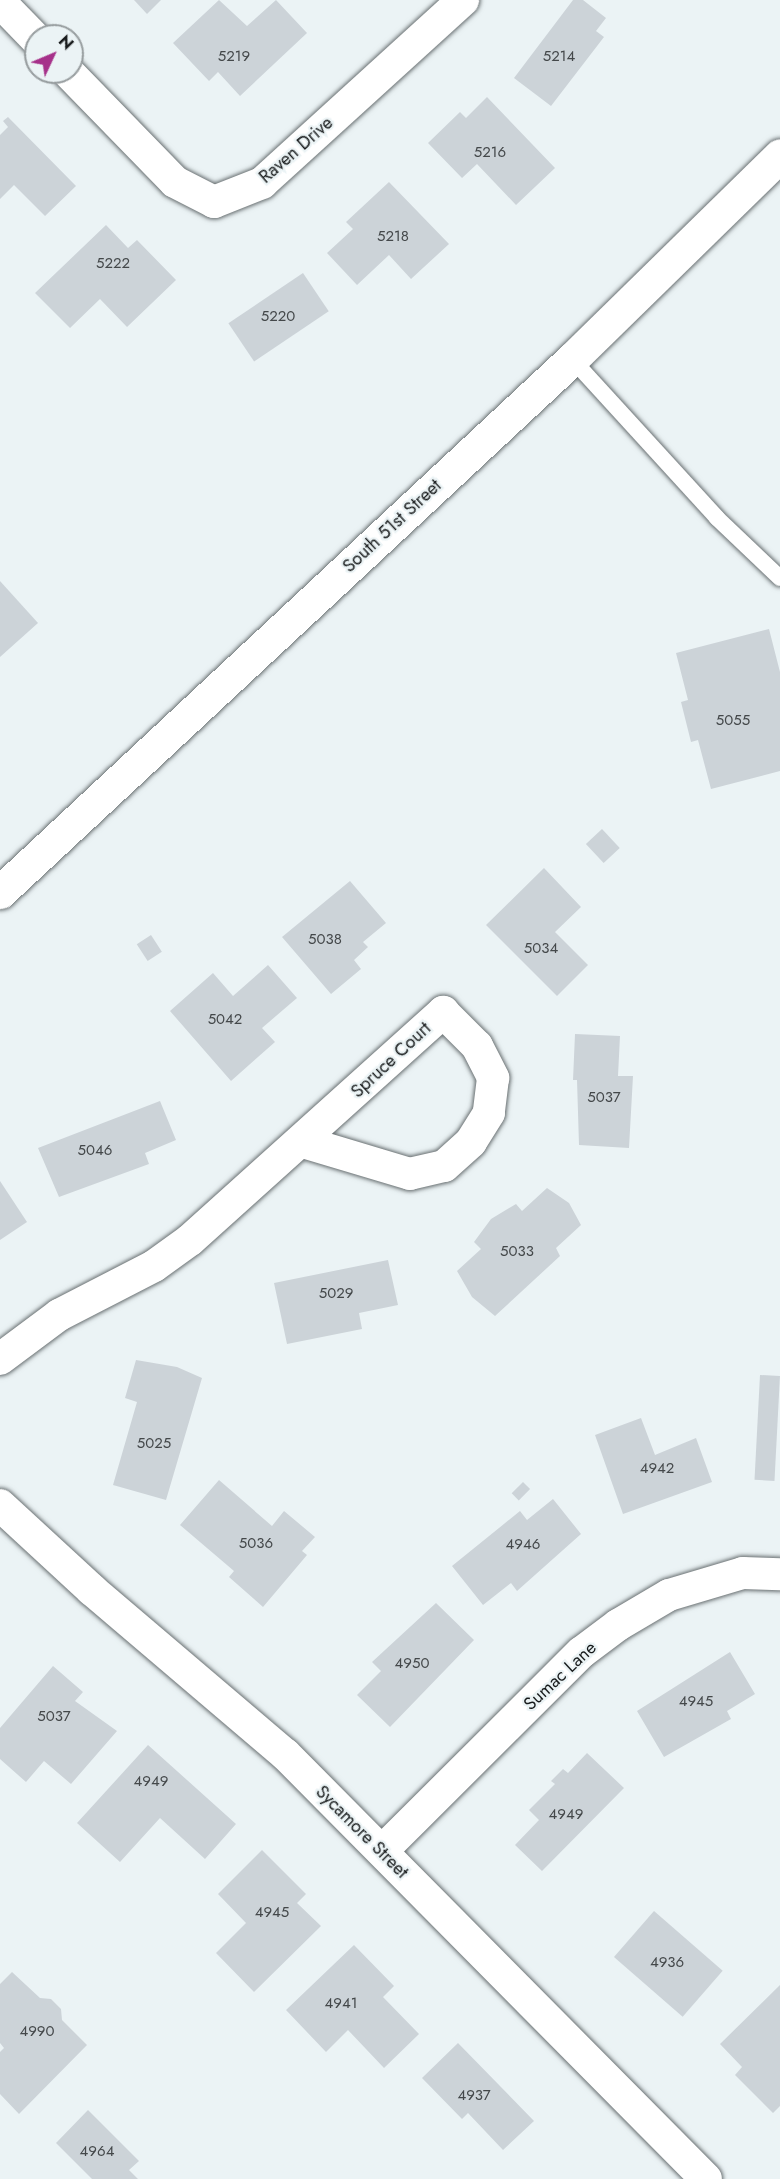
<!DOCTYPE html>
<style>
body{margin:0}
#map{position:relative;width:780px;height:2179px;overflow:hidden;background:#ebf3f5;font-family:Jost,sans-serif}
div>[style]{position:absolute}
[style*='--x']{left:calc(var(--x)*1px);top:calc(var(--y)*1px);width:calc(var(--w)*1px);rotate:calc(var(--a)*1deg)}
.building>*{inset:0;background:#ccd3d8;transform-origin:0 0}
.roads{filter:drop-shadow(0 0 2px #697072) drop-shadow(0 0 2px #697072)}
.service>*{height:16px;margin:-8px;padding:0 8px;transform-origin:8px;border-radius:8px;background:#fff}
.minor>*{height:32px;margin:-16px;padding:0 16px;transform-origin:16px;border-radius:16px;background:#fff}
.tertiary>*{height:33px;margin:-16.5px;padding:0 16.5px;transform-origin:16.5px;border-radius:16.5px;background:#fff}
span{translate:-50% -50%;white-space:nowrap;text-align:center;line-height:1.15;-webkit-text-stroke:4.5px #ebf3f5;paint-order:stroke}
.number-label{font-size:15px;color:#44484a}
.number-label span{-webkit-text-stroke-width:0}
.street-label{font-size:18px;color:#171a1b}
.north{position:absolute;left:24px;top:24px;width:60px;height:60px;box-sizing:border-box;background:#ebf3f5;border:2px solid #969c9e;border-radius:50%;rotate:46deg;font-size:16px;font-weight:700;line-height:24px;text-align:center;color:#171a1b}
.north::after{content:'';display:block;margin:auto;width:21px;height:27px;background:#a6318a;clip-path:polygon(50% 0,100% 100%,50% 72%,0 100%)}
</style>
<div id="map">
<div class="building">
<div style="clip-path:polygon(134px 0,161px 0,147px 14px)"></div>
<div style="clip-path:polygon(219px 0,247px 26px,276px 0,307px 33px,240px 96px,218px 72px,209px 81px,173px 43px)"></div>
<div style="clip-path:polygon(573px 0,583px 0,606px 18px,596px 31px,604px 37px,551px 106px,514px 78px)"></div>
<div style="clip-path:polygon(487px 97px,555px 168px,516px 205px,477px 164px,462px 178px,428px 143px,460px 112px,466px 118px)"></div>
<div style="clip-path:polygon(8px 117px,76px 186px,45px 216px,14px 185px,0 199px,0 135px,8px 127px,3px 121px)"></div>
<div style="clip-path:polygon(389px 182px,449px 244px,411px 279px,389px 255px,357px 285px,327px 253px,353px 229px,346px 222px)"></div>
<div style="clip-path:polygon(106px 225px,128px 248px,137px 240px,176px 280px,127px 327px,100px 299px,70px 328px,35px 293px)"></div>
<div style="left:303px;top:273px;width:46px;height:90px;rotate:56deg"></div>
<div style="clip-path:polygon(0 581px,38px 623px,0 657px)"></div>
<div style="clip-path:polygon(769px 629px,780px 672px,780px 771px,711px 789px,698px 740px,691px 742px,681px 702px,688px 700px,676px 653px)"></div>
<div style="left:602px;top:829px;width:26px;height:22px;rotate:47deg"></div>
<div style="clip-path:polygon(544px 868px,581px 907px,555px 932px,588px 965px,557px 996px,486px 925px)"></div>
<div style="clip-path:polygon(350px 881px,386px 923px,363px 942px,368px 947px,354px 960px,361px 969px,331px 994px,282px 937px)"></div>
<div style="left:151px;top:935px;width:20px;height:17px;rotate:57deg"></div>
<div style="clip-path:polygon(268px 965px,297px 998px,262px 1028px,275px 1042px,231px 1081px,170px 1011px,213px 973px,233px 996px)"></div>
<div style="clip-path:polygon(575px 1034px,620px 1036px,618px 1076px,633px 1076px,629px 1148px,579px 1145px,577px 1080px,573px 1080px)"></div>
<div style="clip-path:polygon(160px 1101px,176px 1140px,145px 1153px,149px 1164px,59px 1197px,38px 1148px)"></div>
<div style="clip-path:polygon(0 1181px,27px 1222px,0 1240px)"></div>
<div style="clip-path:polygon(547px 1188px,569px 1203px,581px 1225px,556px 1248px,560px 1256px,495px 1316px,472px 1297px,457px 1271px,481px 1249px,474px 1242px,491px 1219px,516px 1204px,522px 1211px)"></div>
<div style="clip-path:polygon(388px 1260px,398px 1305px,359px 1313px,362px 1329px,287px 1344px,274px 1283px)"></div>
<div style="clip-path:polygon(136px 1360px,177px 1367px,202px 1378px,166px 1500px,113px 1485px,137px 1402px,125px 1398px)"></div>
<div style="left:760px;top:1375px;width:20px;height:105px;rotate:3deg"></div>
<div style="clip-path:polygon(641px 1418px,655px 1455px,696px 1438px,712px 1482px,623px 1514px,595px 1435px)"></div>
<div style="clip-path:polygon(219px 1480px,272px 1526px,284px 1511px,315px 1537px,302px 1551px,307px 1555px,263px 1607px,229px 1577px,234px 1571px,180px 1525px)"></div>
<div style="left:523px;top:1482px;width:10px;height:16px;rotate:45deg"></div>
<div style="clip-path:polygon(553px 1499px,581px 1534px,517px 1591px,511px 1583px,483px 1605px,452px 1566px,520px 1511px,527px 1520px)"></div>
<div style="clip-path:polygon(436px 1603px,474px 1640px,390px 1727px,357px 1695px,381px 1671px,372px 1662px)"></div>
<div style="clip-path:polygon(730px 1652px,755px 1694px,727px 1711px,731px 1719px,664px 1757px,637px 1711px)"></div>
<div style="clip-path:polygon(53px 1666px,83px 1692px,75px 1701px,117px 1731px,71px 1784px,44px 1761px,26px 1782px,0 1759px,0 1728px)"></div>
<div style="clip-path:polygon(148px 1745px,236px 1824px,205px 1859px,160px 1818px,120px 1862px,77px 1823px)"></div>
<div style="clip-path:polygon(587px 1753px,624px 1788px,542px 1871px,515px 1845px,539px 1820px,529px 1810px,555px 1784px,551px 1781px,563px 1769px,568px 1773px)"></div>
<div style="clip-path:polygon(262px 1850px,306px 1894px,297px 1903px,321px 1926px,254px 1992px,216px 1953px,246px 1923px,218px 1894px)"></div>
<div style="left:654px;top:1911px;width:91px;height:61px;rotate:41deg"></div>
<div style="clip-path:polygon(354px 1945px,394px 1986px,383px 1997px,419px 2034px,384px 2068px,348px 2030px,326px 2052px,286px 2010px)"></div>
<div style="clip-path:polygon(12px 1972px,40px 1998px,51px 1999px,61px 2009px,62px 2020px,87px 2045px,19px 2114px,0 2094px,0 2052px,4px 2048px,0 2043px,0 1984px)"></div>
<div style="clip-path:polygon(780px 1985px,780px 2106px,773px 2113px,735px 2075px,742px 2067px,720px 2044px)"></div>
<div style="clip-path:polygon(458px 2043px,534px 2121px,503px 2150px,468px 2113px,462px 2119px,422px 2078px)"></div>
<div style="clip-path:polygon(88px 2110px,139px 2161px,129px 2170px,138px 2179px,92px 2179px,56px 2143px)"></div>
</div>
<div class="roads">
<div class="service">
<div style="--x:572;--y:359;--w:215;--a:47.6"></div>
<div style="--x:717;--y:518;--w:87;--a:43.6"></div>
</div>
<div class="minor">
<div style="--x:0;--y:2;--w:52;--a:45.8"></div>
<div style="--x:68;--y:72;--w:153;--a:45.8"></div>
<div style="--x:175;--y:182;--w:44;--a:27.1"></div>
<div style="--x:214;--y:202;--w:52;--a:-21.6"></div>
<div style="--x:262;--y:183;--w:272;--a:-42.3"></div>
<div style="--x:0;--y:1359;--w:74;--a:-36.7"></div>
<div style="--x:59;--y:1315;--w:107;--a:-27.3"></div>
<div style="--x:154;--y:1266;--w:44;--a:-35.8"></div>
<div style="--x:190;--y:1240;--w:341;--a:-42"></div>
<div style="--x:443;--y:1012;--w:48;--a:45"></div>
<div style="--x:477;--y:1046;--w:36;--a:63"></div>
<div style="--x:493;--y:1078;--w:35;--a:97"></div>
<div style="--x:489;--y:1113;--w:34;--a:122"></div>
<div style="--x:471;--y:1142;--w:36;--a:138"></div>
<div style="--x:444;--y:1166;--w:35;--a:167"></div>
<div style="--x:410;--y:1174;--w:112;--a:-163.3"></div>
<div style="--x:0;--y:1505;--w:125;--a:42.7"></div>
<div style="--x:92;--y:1590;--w:253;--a:40.4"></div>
<div style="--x:285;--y:1754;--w:598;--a:45.27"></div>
<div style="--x:382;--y:1851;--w:282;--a:-44.9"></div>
<div style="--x:582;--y:1652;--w:45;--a:-36.9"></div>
<div style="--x:618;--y:1625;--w:59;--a:-30.5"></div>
<div style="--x:669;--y:1595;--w:77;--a:-16.6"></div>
<div style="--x:743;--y:1573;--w:37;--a:2"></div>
</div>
<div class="tertiary">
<div style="--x:0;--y:892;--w:782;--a:-42.98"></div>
<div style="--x:572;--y:359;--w:291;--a:-44.4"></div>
</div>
</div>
<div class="number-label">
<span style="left:234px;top:57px">5219</span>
<span style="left:559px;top:57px">5214</span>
<span style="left:490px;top:153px">5216</span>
<span style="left:393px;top:237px">5218</span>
<span style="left:113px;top:264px">5222</span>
<span style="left:278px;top:317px">5220</span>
<span style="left:733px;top:721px">5055</span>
<span style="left:325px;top:940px">5038</span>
<span style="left:541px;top:949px">5034</span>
<span style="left:225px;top:1020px">5042</span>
<span style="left:604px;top:1098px">5037</span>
<span style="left:95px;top:1151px">5046</span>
<span style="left:517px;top:1252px">5033</span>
<span style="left:336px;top:1294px">5029</span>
<span style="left:154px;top:1444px">5025</span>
<span style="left:657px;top:1469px">4942</span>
<span style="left:256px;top:1544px">5036</span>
<span style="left:523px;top:1545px">4946</span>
<span style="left:412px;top:1664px">4950</span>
<span style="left:696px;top:1702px">4945</span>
<span style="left:54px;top:1717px">5037</span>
<span style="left:151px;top:1782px">4949</span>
<span style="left:566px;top:1815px">4949</span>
<span style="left:272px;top:1913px">4945</span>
<span style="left:667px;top:1963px">4936</span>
<span style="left:341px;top:2004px">4941</span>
<span style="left:37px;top:2032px">4990</span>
<span style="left:474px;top:2096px">4937</span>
<span style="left:97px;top:2152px">4964</span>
</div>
<div class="street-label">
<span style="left:296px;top:150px;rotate:-41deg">Raven Drive</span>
<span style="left:392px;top:526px;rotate:-43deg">South 51st Street</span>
<span style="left:391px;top:1060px;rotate:-43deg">Spruce Court</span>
<span style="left:560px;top:1676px;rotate:-43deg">Sumac Lane</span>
<span style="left:362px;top:1832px;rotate:45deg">Sycamore Street</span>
</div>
<div class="north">N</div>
</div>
